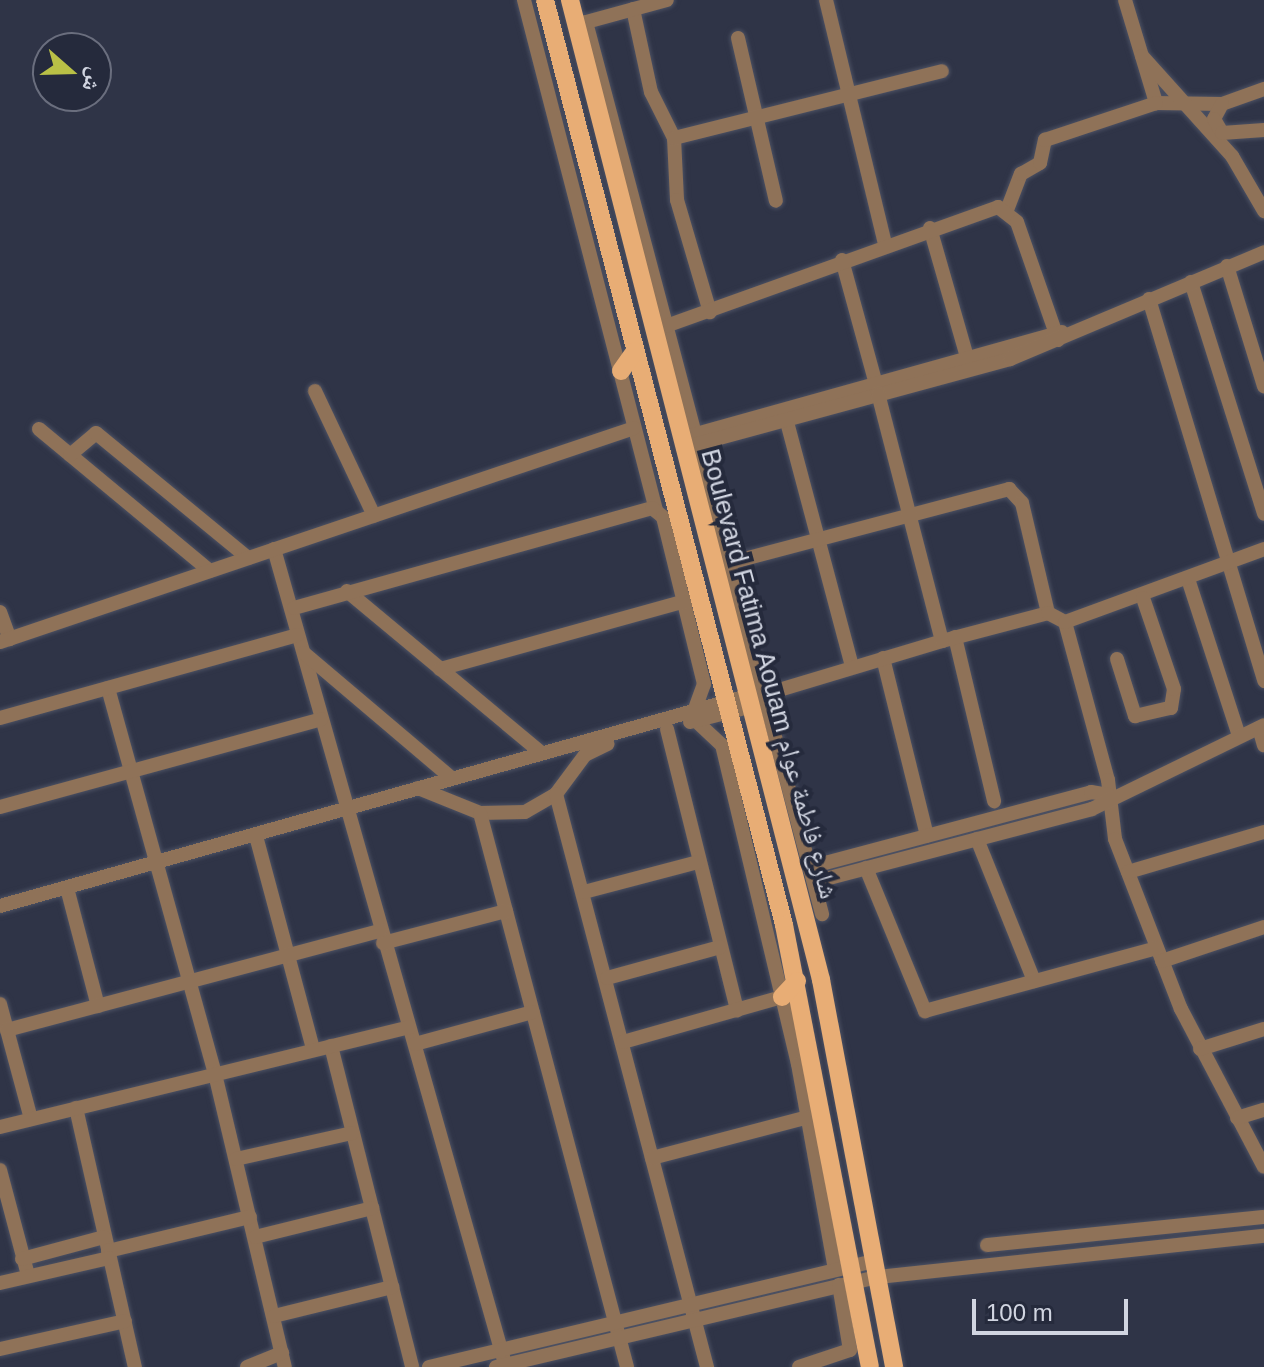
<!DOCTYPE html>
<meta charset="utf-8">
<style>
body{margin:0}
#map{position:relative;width:1264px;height:1367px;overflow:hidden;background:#2f3447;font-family:Helvetica,"Noto Naskh Arabic",sans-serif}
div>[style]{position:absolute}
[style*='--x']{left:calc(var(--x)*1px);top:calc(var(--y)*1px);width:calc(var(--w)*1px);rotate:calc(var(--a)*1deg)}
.roads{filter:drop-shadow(0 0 2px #4c5163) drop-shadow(0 0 2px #4c5163)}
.minor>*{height:14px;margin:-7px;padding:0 7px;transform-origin:7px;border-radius:7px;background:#8f7258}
.major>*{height:18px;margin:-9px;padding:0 9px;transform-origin:9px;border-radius:9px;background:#e8ad75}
span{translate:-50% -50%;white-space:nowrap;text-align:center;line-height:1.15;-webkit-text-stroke:8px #252a3c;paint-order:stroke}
.street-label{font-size:26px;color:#d1d5e1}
.north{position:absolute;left:32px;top:32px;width:80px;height:80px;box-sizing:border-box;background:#252a3c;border:2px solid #6a6e7e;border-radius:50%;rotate:110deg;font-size:22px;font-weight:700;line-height:32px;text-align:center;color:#d1d5e1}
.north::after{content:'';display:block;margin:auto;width:28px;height:36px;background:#b9c046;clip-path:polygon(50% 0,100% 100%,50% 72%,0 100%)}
.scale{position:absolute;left:972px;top:1299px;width:156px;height:36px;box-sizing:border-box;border:4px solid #d1d5e1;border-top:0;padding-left:10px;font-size:24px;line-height:28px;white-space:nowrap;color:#d1d5e1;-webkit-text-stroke:6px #252a3c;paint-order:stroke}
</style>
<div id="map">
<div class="roads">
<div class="minor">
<div style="--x:524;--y:0;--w:527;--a:75.49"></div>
<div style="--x:826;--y:0;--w:251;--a:76.4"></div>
<div style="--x:1125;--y:0;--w:108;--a:73.2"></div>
<div style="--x:1156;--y:103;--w:66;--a:0.9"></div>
<div style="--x:1222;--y:104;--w:45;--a:-19.7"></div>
<div style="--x:633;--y:9;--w:85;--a:77.8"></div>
<div style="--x:651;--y:92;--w:51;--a:63.4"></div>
<div style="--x:674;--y:138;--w:62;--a:87.2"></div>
<div style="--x:677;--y:200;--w:117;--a:73.6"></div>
<div style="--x:586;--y:22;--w:923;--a:75.18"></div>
<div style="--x:579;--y:24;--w:91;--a:-15.3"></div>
<div style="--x:738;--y:38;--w:167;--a:76.9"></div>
<div style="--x:1142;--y:56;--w:135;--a:48"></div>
<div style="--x:1232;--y:156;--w:64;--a:59.8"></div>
<div style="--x:1222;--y:104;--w:17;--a:118"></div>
<div style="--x:1214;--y:119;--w:16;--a:60"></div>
<div style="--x:1222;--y:133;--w:42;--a:-4.1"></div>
<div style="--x:674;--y:138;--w:276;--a:-14"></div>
<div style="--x:1007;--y:210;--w:39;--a:-69"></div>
<div style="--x:1021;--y:174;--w:22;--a:-30"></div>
<div style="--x:1040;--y:163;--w:24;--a:-78"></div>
<div style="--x:1045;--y:140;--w:117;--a:-18.4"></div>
<div style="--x:930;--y:228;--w:134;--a:74"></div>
<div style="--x:842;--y:260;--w:129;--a:74.7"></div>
<div style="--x:1227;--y:266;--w:126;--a:72.9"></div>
<div style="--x:1191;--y:282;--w:243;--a:72.5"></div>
<div style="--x:1149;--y:299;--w:399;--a:73.2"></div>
<div style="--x:666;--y:326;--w:353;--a:-19.7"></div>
<div style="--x:998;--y:207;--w:24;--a:38"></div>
<div style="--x:1017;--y:222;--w:125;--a:70.8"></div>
<div style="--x:315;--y:391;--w:138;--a:64.7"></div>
<div style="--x:787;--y:422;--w:253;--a:75.1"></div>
<div style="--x:39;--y:429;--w:222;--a:39.7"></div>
<div style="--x:689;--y:436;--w:387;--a:-15.6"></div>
<div style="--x:690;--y:446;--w:332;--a:-15.2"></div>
<div style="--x:1010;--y:359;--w:276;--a:-22.8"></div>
<div style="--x:70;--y:455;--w:34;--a:-40"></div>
<div style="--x:96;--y:433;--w:197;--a:39.4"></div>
<div style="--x:274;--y:549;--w:850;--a:74.17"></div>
<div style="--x:729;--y:563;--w:290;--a:-14.8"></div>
<div style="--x:1009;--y:489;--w:19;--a:47"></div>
<div style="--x:1022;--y:503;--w:113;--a:76.7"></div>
<div style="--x:1189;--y:582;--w:162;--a:72"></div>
<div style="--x:347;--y:591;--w:251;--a:39.8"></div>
<div style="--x:294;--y:608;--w:372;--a:-15.6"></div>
<div style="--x:652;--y:508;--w:14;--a:39"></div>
<div style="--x:663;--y:517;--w:172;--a:76.2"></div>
<div style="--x:704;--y:684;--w:29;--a:110"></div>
<div style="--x:0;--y:612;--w:29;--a:70"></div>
<div style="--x:1065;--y:622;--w:164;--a:74.8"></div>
<div style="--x:1108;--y:780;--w:59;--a:83.2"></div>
<div style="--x:1115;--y:839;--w:182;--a:68.8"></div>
<div style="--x:1181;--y:1009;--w:178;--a:62.3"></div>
<div style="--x:955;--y:637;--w:169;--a:76.6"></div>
<div style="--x:942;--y:641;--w:110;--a:-14.8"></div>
<div style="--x:1048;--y:613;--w:19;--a:28"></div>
<div style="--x:1065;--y:622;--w:212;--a:-20.1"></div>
<div style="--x:0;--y:642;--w:669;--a:-18.65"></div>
<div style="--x:304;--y:653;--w:192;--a:40.3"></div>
<div style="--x:883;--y:658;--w:183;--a:76.1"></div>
<div style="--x:1117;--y:659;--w:60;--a:72.5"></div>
<div style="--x:1135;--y:716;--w:37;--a:-13"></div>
<div style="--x:1171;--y:708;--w:19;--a:-81"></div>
<div style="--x:1174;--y:689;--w:96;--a:-108.8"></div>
<div style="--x:440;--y:669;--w:258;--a:-15.5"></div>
<div style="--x:108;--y:688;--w:401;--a:74.5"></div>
<div style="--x:215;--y:1074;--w:301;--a:76.6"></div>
<div style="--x:759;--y:696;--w:191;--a:-16.7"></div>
<div style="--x:942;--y:641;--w:255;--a:-104.5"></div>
<div style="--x:0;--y:718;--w:309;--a:-15.6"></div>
<div style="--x:696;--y:721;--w:35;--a:43"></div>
<div style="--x:722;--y:745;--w:328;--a:76.6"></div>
<div style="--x:798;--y:1064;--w:208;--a:79.8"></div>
<div style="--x:690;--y:722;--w:65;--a:-14.3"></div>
<div style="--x:1259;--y:728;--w:18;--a:74"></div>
<div style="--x:667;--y:729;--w:290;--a:76"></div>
<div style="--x:418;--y:788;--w:67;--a:22"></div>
<div style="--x:480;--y:813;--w:45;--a:-1.3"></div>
<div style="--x:525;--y:812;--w:36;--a:-30"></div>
<div style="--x:556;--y:794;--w:49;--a:-53.4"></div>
<div style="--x:585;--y:755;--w:25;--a:-26"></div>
<div style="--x:556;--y:794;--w:593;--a:75.24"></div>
<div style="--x:0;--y:807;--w:333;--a:-15.3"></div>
<div style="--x:480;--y:813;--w:573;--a:75.14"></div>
<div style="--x:256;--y:836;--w:220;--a:75"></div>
<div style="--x:977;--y:839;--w:153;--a:68.1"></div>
<div style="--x:810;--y:867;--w:291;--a:-14.9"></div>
<div style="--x:1091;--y:792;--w:18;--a:9"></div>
<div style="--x:866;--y:868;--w:155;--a:67.6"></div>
<div style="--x:925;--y:1011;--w:240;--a:-15.2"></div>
<div style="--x:1128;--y:872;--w:142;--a:-16.4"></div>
<div style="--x:814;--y:882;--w:287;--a:-14.7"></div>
<div style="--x:1092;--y:809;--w:191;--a:-26"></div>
<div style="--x:67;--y:888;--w:122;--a:75.3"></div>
<div style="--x:584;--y:892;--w:118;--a:-14.7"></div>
<div style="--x:0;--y:906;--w:779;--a:-15.71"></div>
<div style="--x:383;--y:943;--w:127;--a:-14.6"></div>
<div style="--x:1162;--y:961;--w:108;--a:-18.4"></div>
<div style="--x:607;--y:978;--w:117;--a:-15.3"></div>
<div style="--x:0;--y:1004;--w:119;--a:74.9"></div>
<div style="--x:7;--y:1030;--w:386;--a:-14.9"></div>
<div style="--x:623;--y:1042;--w:165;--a:-15.8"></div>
<div style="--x:415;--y:1044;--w:122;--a:-15.2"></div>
<div style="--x:331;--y:1046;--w:331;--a:75.8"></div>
<div style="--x:1200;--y:1049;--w:67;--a:-17.4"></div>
<div style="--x:76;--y:1108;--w:266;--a:77.2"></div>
<div style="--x:1237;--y:1118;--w:28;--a:-17"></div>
<div style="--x:0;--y:1127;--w:421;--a:-13.7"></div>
<div style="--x:652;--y:1158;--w:161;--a:-14.7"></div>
<div style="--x:236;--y:1159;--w:119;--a:-12.6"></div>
<div style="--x:0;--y:1170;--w:109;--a:75.1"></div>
<div style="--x:255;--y:1237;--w:121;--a:-13.9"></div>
<div style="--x:987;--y:1245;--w:278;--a:-5.8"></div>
<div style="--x:108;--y:1251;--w:146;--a:-13.5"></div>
<div style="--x:22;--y:1259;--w:85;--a:-15"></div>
<div style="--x:0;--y:1283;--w:112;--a:-12.9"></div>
<div style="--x:274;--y:1316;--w:122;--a:-13.8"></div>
<div style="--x:0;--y:1349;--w:128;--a:-12.6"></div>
<div style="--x:247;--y:1367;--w:38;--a:-22"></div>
<div style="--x:429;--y:1367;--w:458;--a:-13.4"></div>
<div style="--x:496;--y:1367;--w:392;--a:-13.3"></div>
<div style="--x:878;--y:1277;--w:388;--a:-6.1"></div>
<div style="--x:799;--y:1367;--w:54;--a:-18.4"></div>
<div style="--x:850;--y:1350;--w:66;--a:-99.6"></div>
</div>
<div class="major">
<div style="--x:545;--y:0;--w:955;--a:75.51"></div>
<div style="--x:784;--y:925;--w:450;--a:79"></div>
<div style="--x:570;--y:0;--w:1012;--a:75.63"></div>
<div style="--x:821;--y:980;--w:394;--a:79.3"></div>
<div style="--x:621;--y:371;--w:24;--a:-55"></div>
<div style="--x:782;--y:997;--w:22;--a:-47"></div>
</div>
</div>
<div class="street-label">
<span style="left:769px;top:674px;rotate:75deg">Boulevard Fatima Aouam شارع فاطمة عوام</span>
</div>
<div class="north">ش</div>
<div class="scale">100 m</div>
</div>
